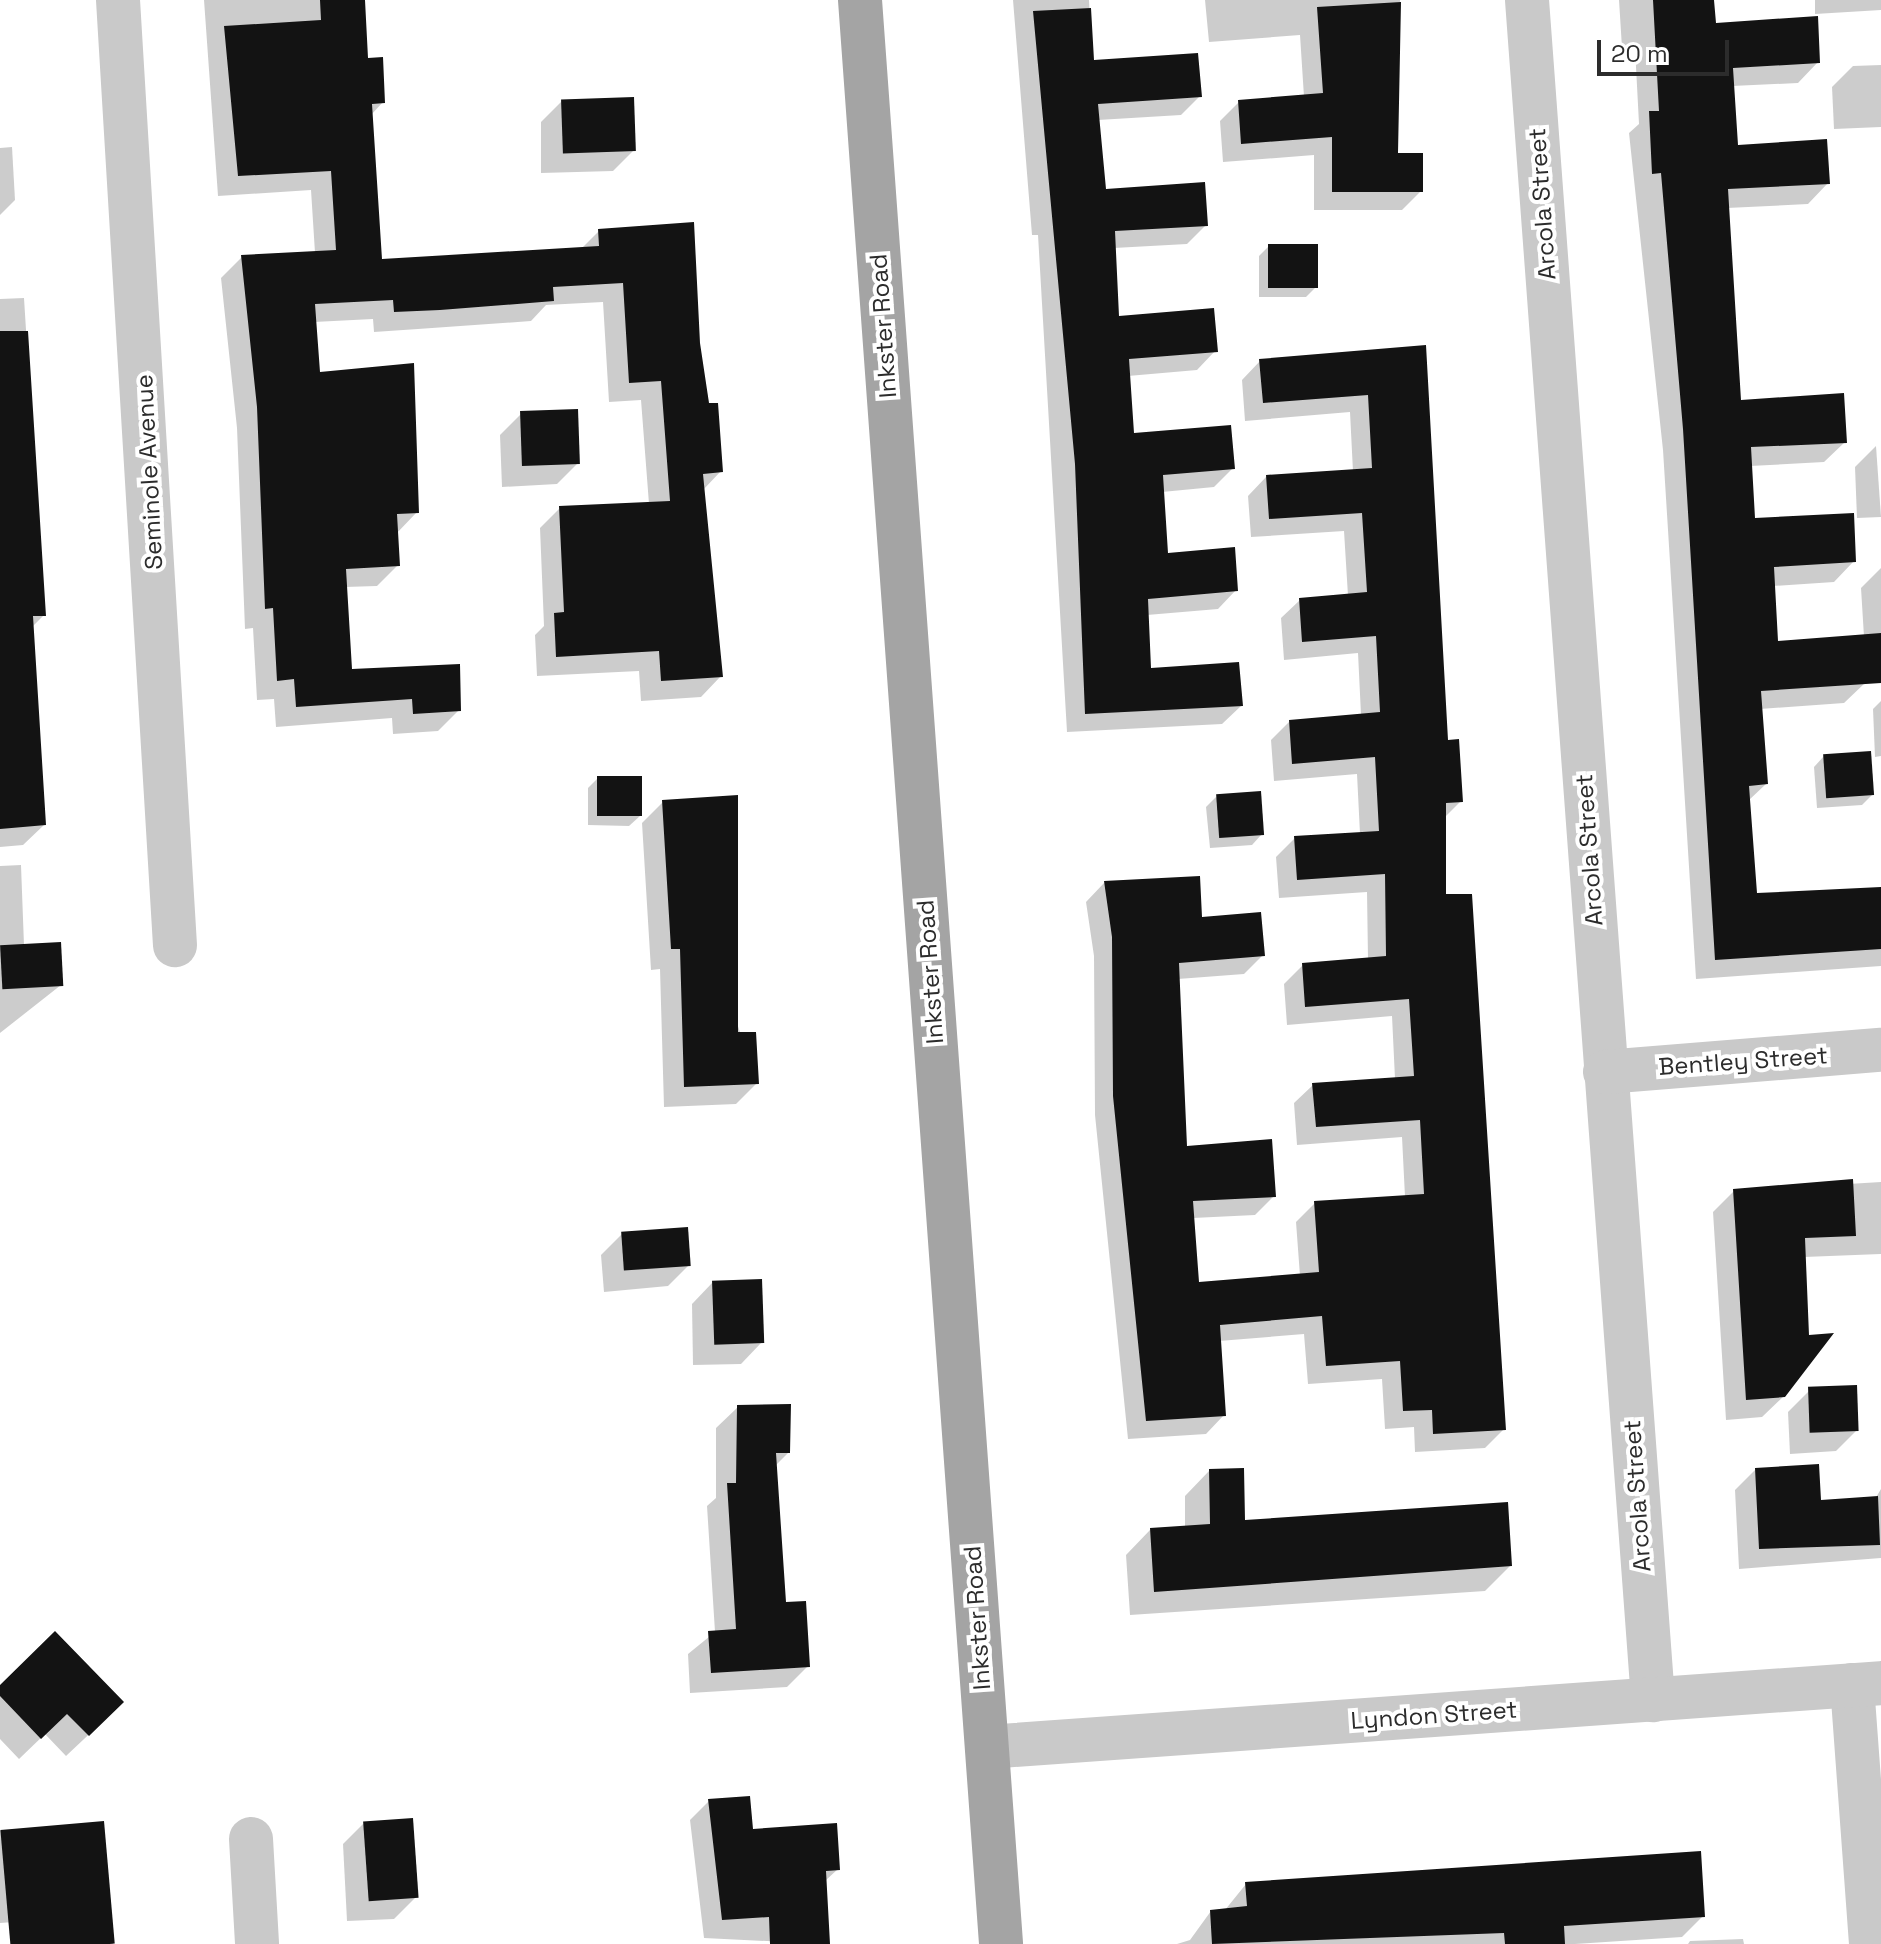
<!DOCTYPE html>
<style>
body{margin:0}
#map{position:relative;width:1881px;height:1944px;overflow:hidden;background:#fff;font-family:"Space Grotesk",sans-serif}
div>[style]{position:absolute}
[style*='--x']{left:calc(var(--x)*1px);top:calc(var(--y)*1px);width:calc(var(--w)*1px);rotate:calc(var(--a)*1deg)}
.shadow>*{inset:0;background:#0003}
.building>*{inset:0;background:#131313;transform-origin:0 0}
.minor>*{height:44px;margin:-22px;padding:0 22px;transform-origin:22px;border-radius:22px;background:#c9c9c9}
.major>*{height:44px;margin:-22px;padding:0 22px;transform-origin:22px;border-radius:22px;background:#a4a4a4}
span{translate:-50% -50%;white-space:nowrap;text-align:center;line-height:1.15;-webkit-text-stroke:8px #fff;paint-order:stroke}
.street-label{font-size:24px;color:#2c2c2c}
.scale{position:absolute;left:1597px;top:40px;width:132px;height:36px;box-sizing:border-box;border:4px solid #2c2c2c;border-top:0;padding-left:10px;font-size:24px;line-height:28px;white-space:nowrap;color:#2c2c2c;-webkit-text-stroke:6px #fff;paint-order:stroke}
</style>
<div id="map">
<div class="shadow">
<div style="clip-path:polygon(204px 0,363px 0,366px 60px,383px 102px,371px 115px,380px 261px,581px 249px,599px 231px,698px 343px,721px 471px,703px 490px,721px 676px,701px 697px,641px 701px,639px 671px,537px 676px,535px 635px,544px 626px,540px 528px,560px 508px,649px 504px,641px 400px,609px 402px,603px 302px,546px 305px,531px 321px,418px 329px,374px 332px,373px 319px,314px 322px,318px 375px,417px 512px,396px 534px,398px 565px,377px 586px,345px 587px,350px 671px,459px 710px,438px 731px,393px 734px,392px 718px,276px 727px,274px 699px,257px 700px,253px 628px,245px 629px,237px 428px,221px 278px,242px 257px,315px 253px,311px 190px,218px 196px)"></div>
<div style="clip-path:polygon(1013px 0,1089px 0,1092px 62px,1200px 96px,1181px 115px,1098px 120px,1104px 191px,1206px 225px,1187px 244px,1114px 248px,1117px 318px,1215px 351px,1197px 370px,1128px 376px,1132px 435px,1233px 468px,1214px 487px,1162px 492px,1166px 555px,1236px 590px,1218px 609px,1147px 615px,1150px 670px,1241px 706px,1222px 724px,1067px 732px,1038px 235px,1032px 235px)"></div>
<div style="clip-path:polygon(1205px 0,1400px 0,1396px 155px,1421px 191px,1402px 210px,1314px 210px,1314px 155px,1223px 162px,1220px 121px,1239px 102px,1304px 97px,1300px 35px,1209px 42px)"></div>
<div style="clip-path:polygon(1619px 0,1712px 0,1714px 25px,1818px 62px,1798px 83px,1732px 86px,1736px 147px,1828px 183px,1808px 204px,1727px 208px,1739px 402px,1845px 442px,1824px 462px,1750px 466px,1753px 520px,1854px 561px,1834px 582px,1773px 586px,1777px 644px,1864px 637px,1861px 588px,1881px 568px,1881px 638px,1865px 683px,1844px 703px,1760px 709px,1766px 784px,1748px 801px,1755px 895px,1881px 888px,1881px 966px,1696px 979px,1663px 450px,1629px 133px,1639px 124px,1635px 48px,1622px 48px)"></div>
<div style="clip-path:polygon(1815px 0,1881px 0,1881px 10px,1815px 14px)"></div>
<div style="clip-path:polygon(1881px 65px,1881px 127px,1834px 129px,1832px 87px,1853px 66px)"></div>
<div style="clip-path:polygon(562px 101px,634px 150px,613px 171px,541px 173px,541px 122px)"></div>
<div style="clip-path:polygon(12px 147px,15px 200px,0 215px,0 148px)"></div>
<div style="clip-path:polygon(1269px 246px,1316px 287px,1306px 297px,1259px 297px,1259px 256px)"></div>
<div style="clip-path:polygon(24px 298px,44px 615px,32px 627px,44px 825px,23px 845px,0 847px,0 299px)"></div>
<div style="clip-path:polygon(1424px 348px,1446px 742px,1461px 801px,1444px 818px,1444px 896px,1504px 1429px,1485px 1448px,1415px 1452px,1414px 1427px,1385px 1429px,1382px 1379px,1308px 1384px,1304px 1334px,1219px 1341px,1224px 1415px,1206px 1434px,1128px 1439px,1095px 1115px,1094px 956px,1086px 902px,1104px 883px,1200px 919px,1263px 955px,1244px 974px,1178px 979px,1185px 1148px,1274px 1196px,1255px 1215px,1193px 1218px,1197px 1284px,1300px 1276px,1296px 1222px,1315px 1203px,1405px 1197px,1402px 1137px,1297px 1145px,1294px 1103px,1313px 1085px,1395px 1079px,1392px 1016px,1287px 1025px,1284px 984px,1303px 965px,1368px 960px,1367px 892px,1279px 898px,1276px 857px,1295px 838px,1360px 834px,1357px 774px,1274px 781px,1271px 740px,1290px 721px,1361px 715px,1358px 653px,1284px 660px,1281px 618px,1300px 600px,1348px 596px,1344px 531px,1251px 537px,1248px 496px,1266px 477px,1353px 472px,1350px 412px,1245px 421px,1242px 380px,1260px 361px)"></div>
<div style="clip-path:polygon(521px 414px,578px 463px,557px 484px,502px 487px,500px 435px)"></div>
<div style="clip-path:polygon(1876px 446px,1881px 517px,1857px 518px,1855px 467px)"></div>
<div style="clip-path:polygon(1881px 701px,1881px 756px,1875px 757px,1873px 709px)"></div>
<div style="clip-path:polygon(1824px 756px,1872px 795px,1862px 805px,1817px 808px,1814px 767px)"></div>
<div style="clip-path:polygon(598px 778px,640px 816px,629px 826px,588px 825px,588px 788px)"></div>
<div style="clip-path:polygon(1216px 797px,1262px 834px,1252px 845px,1210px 848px,1206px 807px)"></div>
<div style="clip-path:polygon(663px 802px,757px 1083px,736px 1104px,664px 1107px,660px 969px,651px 970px,642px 823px)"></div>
<div style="clip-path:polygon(21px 865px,24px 945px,61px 985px,0 1033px,0 866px)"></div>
<div style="clip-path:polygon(1881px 1182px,1881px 1254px,1804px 1257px,1784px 1396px,1762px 1417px,1726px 1420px,1713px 1212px,1734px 1191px)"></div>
<div style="clip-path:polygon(622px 1234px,689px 1265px,668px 1286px,604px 1292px,601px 1255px)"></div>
<div style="clip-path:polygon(713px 1282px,762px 1342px,741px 1364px,693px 1365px,692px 1304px)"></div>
<div style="clip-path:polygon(1809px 1391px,1857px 1430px,1836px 1451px,1790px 1454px,1788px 1412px)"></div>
<div style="clip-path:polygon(738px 1407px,788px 1453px,775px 1466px,784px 1604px,808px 1666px,787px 1687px,690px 1693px,688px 1654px,715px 1632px,707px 1506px,716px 1498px,716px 1428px)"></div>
<div style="clip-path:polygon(1756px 1469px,1819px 1502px,1875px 1499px,1881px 1489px,1881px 1558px,1739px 1569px,1735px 1490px)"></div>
<div style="clip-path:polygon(1209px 1471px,1243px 1522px,1510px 1566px,1485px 1591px,1130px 1615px,1126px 1555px,1150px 1530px,1185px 1527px,1185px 1496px)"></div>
<div style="clip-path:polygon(0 1687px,101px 1723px,66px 1756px,45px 1734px,19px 1759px,0 1739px)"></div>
<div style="clip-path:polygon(709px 1801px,751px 1831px,838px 1869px,825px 1881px,828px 1944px,704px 1938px,690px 1820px)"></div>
<div style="clip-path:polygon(102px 1823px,113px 1944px,57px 1944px,55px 1919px,0 1923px,0 1831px)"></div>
<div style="clip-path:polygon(364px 1823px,416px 1897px,394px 1919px,347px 1921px,343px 1844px)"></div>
<div style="clip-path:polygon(1246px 1884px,1703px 1916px,1682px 1937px,1575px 1944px,1177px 1944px,1190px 1940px,1211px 1911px,1225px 1910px)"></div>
<div style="clip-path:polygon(1743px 1939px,1744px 1944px,1688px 1944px,1690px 1941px)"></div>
</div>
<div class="building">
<div style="clip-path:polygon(320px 0,365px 0,368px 58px,383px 57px,385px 103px,372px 104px,382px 259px,599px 246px,598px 229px,694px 222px,700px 343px,709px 403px,718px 403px,723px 472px,703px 474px,723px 677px,661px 681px,659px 651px,556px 657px,554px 613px,564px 612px,559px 506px,670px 501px,661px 381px,629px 383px,623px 283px,553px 287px,554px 301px,440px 310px,394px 312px,393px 300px,315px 304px,320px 372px,414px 363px,419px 513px,397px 514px,400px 566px,346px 569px,352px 669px,460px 664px,461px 711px,413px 714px,412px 699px,296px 707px,294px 679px,277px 681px,273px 608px,265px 609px,257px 407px,241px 255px,336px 250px,331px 171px,238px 176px,224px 26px,321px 20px)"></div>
<div style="clip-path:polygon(1653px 0,1714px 0,1716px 23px,1818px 16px,1820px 63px,1733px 68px,1738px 145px,1827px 139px,1830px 184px,1728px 189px,1741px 400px,1844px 393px,1847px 443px,1751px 447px,1755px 518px,1854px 513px,1856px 562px,1774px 567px,1778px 641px,1881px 633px,1881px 683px,1761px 691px,1768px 784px,1749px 786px,1757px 893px,1881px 887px,1881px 949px,1715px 960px,1683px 429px,1661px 173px,1652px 174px,1649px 111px,1659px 111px)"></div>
<div style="clip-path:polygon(1401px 2px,1398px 153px,1423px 153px,1423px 192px,1332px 192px,1332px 137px,1241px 144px,1238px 100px,1323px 93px,1317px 7px)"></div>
<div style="clip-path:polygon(1091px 8px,1094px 60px,1198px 53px,1202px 97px,1098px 104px,1106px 189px,1205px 182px,1208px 226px,1115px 231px,1119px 316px,1214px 308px,1218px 352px,1129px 359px,1134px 433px,1231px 425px,1235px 469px,1163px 475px,1168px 553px,1235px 547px,1238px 591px,1148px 599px,1151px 668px,1239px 662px,1243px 706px,1085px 714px,1075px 464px,1033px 11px)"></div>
<div style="left:634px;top:97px;width:54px;height:73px;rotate:88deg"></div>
<div style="left:1268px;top:244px;width:50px;height:44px"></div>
<div style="clip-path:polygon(0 331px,28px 331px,46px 616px,33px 616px,46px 825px,0 829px)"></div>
<div style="clip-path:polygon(1426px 345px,1448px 740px,1459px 739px,1463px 802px,1446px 803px,1446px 894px,1472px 894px,1506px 1430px,1433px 1434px,1432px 1410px,1403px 1411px,1400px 1361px,1326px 1366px,1322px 1316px,1220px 1325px,1226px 1416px,1146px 1421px,1113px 1096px,1112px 937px,1104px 881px,1200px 876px,1202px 917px,1261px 912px,1265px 956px,1179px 963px,1187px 1146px,1272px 1139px,1276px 1197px,1193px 1201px,1199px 1282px,1319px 1272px,1314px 1201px,1424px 1194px,1420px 1120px,1316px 1127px,1312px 1083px,1414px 1076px,1409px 999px,1305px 1007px,1302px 963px,1386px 956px,1385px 874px,1297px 880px,1294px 836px,1379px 831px,1375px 757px,1292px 764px,1289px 720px,1380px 712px,1376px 636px,1302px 642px,1299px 598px,1367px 592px,1362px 513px,1269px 519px,1266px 475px,1372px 468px,1368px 395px,1263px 403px,1259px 359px)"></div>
<div style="left:578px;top:409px;width:55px;height:58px;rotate:88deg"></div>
<div style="left:1871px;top:751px;width:44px;height:48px;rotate:86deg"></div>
<div style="left:597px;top:776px;width:45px;height:40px"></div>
<div style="left:1261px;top:791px;width:44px;height:45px;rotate:86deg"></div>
<div style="clip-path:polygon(738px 795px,738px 1032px,756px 1032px,759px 1084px,684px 1087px,680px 949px,671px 949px,662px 800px)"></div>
<div style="left:61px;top:942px;width:44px;height:61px;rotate:87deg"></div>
<div style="clip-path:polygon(1853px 1179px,1856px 1236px,1805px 1238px,1809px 1335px,1834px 1333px,1785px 1397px,1746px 1400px,1733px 1189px)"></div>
<div style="left:688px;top:1227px;width:39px;height:67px;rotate:86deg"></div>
<div style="left:762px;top:1279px;width:64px;height:50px;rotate:88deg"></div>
<div style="left:1857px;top:1385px;width:46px;height:49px;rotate:88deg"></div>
<div style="clip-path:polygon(791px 1404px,790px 1453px,776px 1453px,786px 1602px,806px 1601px,810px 1667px,711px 1673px,708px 1631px,736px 1629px,727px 1483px,736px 1483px,737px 1405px)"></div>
<div style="clip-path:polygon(1819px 1464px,1821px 1500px,1878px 1496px,1880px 1545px,1759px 1549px,1755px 1468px)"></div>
<div style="clip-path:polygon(1244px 1468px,1245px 1520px,1508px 1502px,1512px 1566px,1154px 1592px,1150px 1528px,1210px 1524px,1209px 1469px)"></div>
<div style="clip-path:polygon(55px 1631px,124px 1702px,89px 1736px,67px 1714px,41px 1739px,0 1696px,0 1685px)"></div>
<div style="clip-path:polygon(750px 1796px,753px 1829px,837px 1823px,840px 1870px,826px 1871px,830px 1944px,770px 1944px,769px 1917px,722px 1920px,708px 1799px)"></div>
<div style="left:413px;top:1818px;width:80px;height:50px;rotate:86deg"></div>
<div style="left:104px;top:1821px;width:123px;height:104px;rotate:85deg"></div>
<div style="clip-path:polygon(1701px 1851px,1705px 1917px,1564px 1926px,1565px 1944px,1505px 1944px,1504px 1933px,1212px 1944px,1210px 1910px,1247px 1906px,1245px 1882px)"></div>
</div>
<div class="minor">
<div style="--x:118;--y:0;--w:947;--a:86.55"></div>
<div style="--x:1527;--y:0;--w:1705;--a:85.76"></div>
<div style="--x:1605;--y:1072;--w:277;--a:-4.6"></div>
<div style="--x:1852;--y:1685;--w:260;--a:85.8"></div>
<div style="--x:987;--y:1747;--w:896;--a:-4.09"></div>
<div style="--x:251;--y:1839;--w:105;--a:86.7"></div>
</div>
<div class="major">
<div style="--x:860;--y:0;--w:1949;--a:85.85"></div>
</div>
<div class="street-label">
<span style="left:1542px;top:204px;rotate:-94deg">Arcola Street</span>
<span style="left:883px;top:326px;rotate:-94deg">Inkster Road</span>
<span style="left:149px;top:472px;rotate:-93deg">Seminole Avenue</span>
<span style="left:1589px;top:850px;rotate:-94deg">Arcola Street</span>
<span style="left:930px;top:972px;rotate:-94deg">Inkster Road</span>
<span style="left:1743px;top:1061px;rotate:-4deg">Bentley Street</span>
<span style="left:1637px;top:1496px;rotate:-94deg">Arcola Street</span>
<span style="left:977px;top:1618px;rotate:-94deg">Inkster Road</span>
<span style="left:1434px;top:1715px;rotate:-4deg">Lyndon Street</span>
</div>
<div class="scale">20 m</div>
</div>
